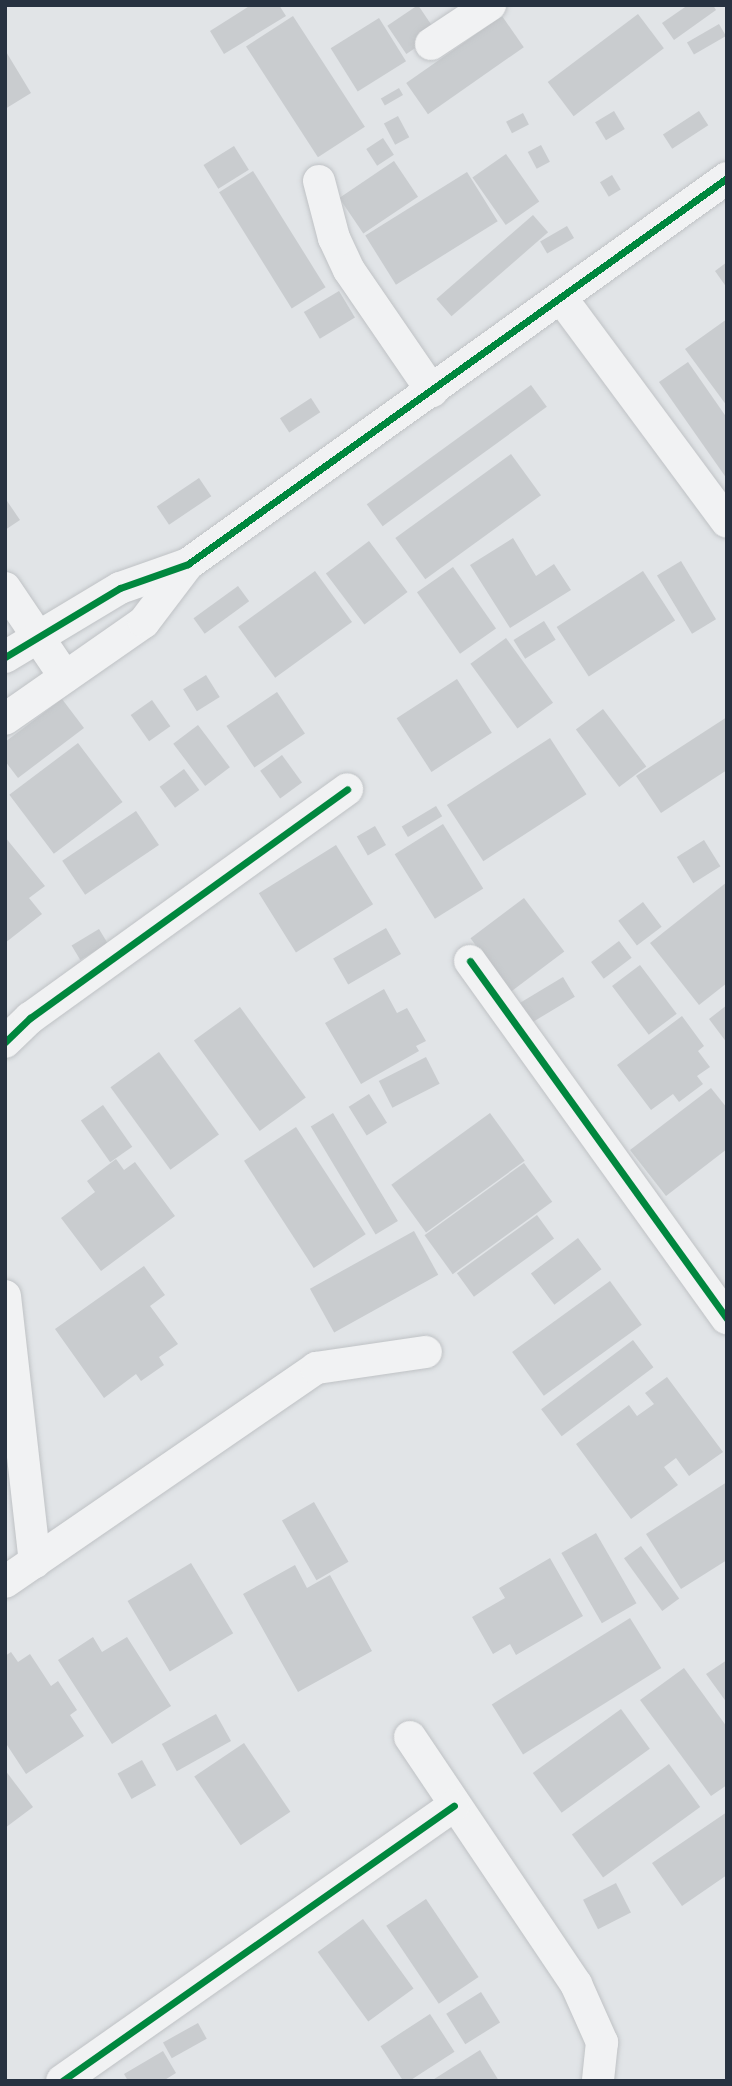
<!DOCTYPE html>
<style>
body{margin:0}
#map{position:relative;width:732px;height:2086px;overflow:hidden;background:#e1e4e7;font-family:"Space Grotesk",sans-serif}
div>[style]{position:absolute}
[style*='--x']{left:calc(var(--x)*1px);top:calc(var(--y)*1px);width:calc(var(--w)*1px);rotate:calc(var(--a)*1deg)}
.building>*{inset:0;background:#c9cccf;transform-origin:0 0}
.roads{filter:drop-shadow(0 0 2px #bfc2c5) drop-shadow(0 0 2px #bfc2c5)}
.minor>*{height:32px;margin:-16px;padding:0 16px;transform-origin:16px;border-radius:16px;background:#f1f2f3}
.cycleway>*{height:7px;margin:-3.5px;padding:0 3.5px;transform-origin:3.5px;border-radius:3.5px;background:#00873e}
span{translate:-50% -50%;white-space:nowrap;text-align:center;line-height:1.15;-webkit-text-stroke:7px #eff2f7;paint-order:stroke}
.frame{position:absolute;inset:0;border:7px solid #273241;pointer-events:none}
</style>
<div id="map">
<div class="building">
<div style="clip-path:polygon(251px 5px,279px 5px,286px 16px,224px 54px,210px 31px)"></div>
<div style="left:418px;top:5px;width:34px;height:37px;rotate:56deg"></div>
<div style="clip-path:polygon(688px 5px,713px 5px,716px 10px,674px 40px,662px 23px)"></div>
<div style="left:638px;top:14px;width:43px;height:113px;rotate:53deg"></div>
<div style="left:293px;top:16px;width:132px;height:56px;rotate:57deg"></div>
<div style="left:502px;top:16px;width:38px;height:117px;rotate:55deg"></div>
<div style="left:379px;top:18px;width:51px;height:57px;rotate:58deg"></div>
<div style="left:719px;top:24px;width:14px;height:37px;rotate:60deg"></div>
<div style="clip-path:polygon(5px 50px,31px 93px,5px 109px)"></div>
<div style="left:399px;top:88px;width:8px;height:21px;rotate:60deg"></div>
<div style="left:614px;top:111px;width:21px;height:22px;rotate:59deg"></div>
<div style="left:699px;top:111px;width:17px;height:43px;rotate:57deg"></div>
<div style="left:523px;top:113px;width:13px;height:19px;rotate:63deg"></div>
<div style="left:398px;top:116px;width:24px;height:16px;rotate:62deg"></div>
<div style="left:383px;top:138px;width:20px;height:20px;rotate:57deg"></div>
<div style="left:541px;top:145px;width:19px;height:15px;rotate:62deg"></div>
<div style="left:234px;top:146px;width:28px;height:36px;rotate:58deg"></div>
<div style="left:506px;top:154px;width:58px;height:41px;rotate:55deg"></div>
<div style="left:394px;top:161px;width:43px;height:66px;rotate:56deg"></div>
<div style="left:253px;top:171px;width:137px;height:40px;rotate:58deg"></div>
<div style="left:467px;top:172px;width:58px;height:120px;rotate:58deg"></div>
<div style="left:612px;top:175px;width:17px;height:14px;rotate:59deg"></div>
<div style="left:533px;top:215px;width:23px;height:128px;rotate:49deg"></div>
<div style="left:567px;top:226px;width:14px;height:31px;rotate:60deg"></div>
<div style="clip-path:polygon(727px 262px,727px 288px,715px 271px)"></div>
<div style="left:339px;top:291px;width:31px;height:41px;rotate:59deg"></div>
<div style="clip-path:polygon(727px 319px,727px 406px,685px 349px)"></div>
<div style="clip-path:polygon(688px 362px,727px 418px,727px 479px,659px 382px)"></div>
<div style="left:531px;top:385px;width:27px;height:203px;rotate:54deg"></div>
<div style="left:311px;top:398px;width:17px;height:37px;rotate:57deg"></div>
<div style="left:511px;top:454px;width:51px;height:143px;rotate:54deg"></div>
<div style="left:199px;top:478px;width:22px;height:51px;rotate:56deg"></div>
<div style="clip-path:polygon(5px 498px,20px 520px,5px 530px)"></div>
<div style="clip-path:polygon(513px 538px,536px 576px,554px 564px,571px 590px,510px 628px,470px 565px)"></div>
<div style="left:369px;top:541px;width:64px;height:54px;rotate:53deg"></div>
<div style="left:681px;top:561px;width:68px;height:28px;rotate:59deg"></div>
<div style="left:453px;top:567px;width:75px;height:44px;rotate:55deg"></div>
<div style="left:315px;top:571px;width:63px;height:95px;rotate:54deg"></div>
<div style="left:643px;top:571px;width:59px;height:103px;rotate:57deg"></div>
<div style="left:238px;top:586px;width:19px;height:55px;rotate:54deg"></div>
<div style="left:544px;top:621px;width:22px;height:36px;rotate:58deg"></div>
<div style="left:506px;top:638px;width:80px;height:44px;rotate:54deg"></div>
<div style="left:206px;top:675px;width:26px;height:27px;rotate:58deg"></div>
<div style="left:457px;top:679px;width:64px;height:72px;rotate:57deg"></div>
<div style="left:277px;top:692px;width:50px;height:61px;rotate:56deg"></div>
<div style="clip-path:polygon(62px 699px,84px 728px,18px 778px,5px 761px,5px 742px)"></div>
<div style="left:152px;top:700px;width:32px;height:26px;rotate:55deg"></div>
<div style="left:603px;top:709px;width:72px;height:34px;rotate:53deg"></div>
<div style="clip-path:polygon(727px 717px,727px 770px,661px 813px,636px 776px)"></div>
<div style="left:198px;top:725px;width:53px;height:31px;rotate:53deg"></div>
<div style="left:550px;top:738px;width:67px;height:123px;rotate:57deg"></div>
<div style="left:78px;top:743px;width:74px;height:86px;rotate:53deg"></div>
<div style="left:282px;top:755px;width:34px;height:27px;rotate:54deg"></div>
<div style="left:184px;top:769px;width:26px;height:30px;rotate:54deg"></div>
<div style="left:436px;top:806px;width:12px;height:40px;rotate:59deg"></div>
<div style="left:136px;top:811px;width:41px;height:89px;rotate:56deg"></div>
<div style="left:443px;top:824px;width:76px;height:57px;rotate:58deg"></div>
<div style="left:375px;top:826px;width:22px;height:21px;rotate:60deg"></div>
<div style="clip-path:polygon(5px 837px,45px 886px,29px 898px,42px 914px,5px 943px)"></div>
<div style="left:704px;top:840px;width:31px;height:32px;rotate:58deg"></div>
<div style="left:336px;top:845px;width:70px;height:91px;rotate:58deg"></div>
<div style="clip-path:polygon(727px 882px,727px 983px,699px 1005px,650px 943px)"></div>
<div style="left:524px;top:898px;width:67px;height:67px;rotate:53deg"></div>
<div style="left:643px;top:902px;width:31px;height:31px;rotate:53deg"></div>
<div style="left:386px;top:928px;width:30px;height:61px;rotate:60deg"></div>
<div style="left:99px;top:929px;width:17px;height:32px;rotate:59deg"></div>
<div style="left:619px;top:941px;width:21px;height:35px;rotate:53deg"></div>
<div style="left:640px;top:965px;width:61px;height:35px;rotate:53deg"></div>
<div style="left:563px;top:977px;width:23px;height:62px;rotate:59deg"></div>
<div style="clip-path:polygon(384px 989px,397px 1013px,407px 1008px,426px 1041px,416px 1046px,419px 1051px,361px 1084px,325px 1023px)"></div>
<div style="clip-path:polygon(727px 1005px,727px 1043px,709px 1019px)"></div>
<div style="left:240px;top:1007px;width:112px;height:57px;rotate:54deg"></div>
<div style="clip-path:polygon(682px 1016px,704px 1046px,698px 1051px,710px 1067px,697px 1076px,703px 1084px,679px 1102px,673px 1094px,651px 1110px,617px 1065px)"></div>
<div style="left:159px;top:1052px;width:102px;height:60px;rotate:54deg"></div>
<div style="left:426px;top:1057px;width:30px;height:53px;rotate:63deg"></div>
<div style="clip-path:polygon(711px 1088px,727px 1108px,727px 1149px,666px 1196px,630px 1150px)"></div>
<div style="left:369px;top:1094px;width:34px;height:24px;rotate:58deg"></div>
<div style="left:103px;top:1105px;width:51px;height:27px;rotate:55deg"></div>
<div style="left:333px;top:1113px;width:126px;height:26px;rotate:59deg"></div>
<div style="left:490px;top:1113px;width:59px;height:122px;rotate:54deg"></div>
<div style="left:296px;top:1127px;width:128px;height:62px;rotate:57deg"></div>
<div style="clip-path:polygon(116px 1159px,124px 1170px,135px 1162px,175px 1216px,101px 1271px,61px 1218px,95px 1192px,87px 1181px)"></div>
<div style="left:524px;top:1163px;width:48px;height:123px;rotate:54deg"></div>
<div style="left:537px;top:1215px;width:29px;height:99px;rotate:54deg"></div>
<div style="left:414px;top:1231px;width:50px;height:119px;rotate:61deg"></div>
<div style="left:578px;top:1238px;width:39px;height:59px;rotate:53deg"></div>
<div style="clip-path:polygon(144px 1266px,165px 1295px,150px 1306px,178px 1344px,159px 1357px,164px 1365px,141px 1381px,136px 1374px,104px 1398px,55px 1329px)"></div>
<div style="left:610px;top:1281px;width:54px;height:121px;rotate:54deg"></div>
<div style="left:633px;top:1340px;width:34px;height:115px;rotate:53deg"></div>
<div style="clip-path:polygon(667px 1377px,723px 1452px,689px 1476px,676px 1458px,664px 1467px,678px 1485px,631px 1519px,576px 1444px,629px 1405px,637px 1416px,654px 1404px,645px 1393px)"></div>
<div style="clip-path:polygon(727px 1482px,727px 1560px,681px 1589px,646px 1534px)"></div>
<div style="left:314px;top:1502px;width:69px;height:37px;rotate:60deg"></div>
<div style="left:596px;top:1533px;width:81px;height:40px;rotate:60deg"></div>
<div style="left:641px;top:1546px;width:65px;height:21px;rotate:54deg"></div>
<div style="clip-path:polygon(550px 1558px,583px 1616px,516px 1655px,510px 1644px,493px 1654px,472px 1617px,505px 1598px,499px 1588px)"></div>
<div style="left:191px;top:1563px;width:82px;height:74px;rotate:59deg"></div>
<div style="clip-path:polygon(295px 1565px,307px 1588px,330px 1575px,372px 1651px,298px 1692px,243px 1594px)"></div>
<div style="left:630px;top:1618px;width:59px;height:163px;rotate:58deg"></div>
<div style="clip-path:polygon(93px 1637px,102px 1652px,127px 1637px,171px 1706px,112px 1744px,58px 1660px)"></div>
<div style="clip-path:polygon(11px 1652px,18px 1662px,30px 1654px,51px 1686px,58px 1681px,77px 1710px,70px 1715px,84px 1736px,26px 1774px,5px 1742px,5px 1656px)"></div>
<div style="clip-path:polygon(727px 1660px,727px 1703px,706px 1674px)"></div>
<div style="clip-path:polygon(684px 1668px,727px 1727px,727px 1785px,711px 1796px,640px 1700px)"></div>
<div style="left:621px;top:1709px;width:49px;height:109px;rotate:54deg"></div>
<div style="left:216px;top:1714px;width:31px;height:62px;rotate:61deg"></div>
<div style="left:244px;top:1743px;width:83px;height:60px;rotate:56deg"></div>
<div style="left:142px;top:1760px;width:29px;height:28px;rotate:61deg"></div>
<div style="left:669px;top:1764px;width:53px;height:120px;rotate:54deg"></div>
<div style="clip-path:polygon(5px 1770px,33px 1807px,5px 1828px)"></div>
<div style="clip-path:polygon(727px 1812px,727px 1875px,682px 1906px,652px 1863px)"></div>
<div style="left:616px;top:1883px;width:33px;height:37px;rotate:63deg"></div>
<div style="left:426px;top:1899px;width:94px;height:48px;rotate:56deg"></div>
<div style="left:363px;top:1919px;width:86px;height:56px;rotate:54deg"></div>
<div style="left:481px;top:1992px;width:36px;height:41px;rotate:58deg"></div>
<div style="left:430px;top:2014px;width:45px;height:59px;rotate:57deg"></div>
<div style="left:198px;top:2023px;width:18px;height:40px;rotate:61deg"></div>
<div style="clip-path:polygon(480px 2050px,499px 2081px,431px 2081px)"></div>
<div style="clip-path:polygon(163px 2051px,176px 2073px,163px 2081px,128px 2081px,124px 2074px)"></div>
</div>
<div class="roads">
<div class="minor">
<div style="--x:431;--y:44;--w:71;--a:-33.5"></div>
<div style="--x:319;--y:181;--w:59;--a:75.3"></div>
<div style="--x:334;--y:238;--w:35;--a:65"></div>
<div style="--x:349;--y:270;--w:147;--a:55.6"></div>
<div style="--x:562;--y:299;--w:277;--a:53.5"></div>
<div style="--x:5;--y:588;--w:107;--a:56"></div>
<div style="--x:5;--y:657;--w:134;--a:-31"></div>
<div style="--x:120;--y:588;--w:72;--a:-19.4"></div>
<div style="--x:188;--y:564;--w:663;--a:-35.61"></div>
<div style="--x:5;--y:719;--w:169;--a:-34.9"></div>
<div style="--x:144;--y:622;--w:73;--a:-52.8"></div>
<div style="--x:470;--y:961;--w:440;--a:54.3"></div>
<div style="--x:5;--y:1042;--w:35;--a:-44"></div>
<div style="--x:30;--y:1018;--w:391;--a:-35.8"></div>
<div style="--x:5;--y:1296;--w:268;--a:83.6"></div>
<div style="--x:5;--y:1582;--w:378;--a:-34.5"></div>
<div style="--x:316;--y:1368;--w:111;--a:-8.3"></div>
<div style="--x:410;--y:1737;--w:298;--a:56.1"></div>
<div style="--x:576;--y:1984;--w:64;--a:65.9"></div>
<div style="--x:602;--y:2042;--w:39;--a:96"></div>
<div style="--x:62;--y:2081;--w:479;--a:-35.1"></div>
</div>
</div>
<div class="cycleway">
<div style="--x:5;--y:657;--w:134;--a:-31"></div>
<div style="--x:120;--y:588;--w:72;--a:-19.4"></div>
<div style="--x:188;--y:564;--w:663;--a:-35.61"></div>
<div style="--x:470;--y:961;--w:440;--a:54.3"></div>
<div style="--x:5;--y:1042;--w:35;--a:-44"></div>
<div style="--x:30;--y:1018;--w:391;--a:-35.8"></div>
<div style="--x:62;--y:2081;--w:479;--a:-35.1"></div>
</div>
<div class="frame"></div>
</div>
